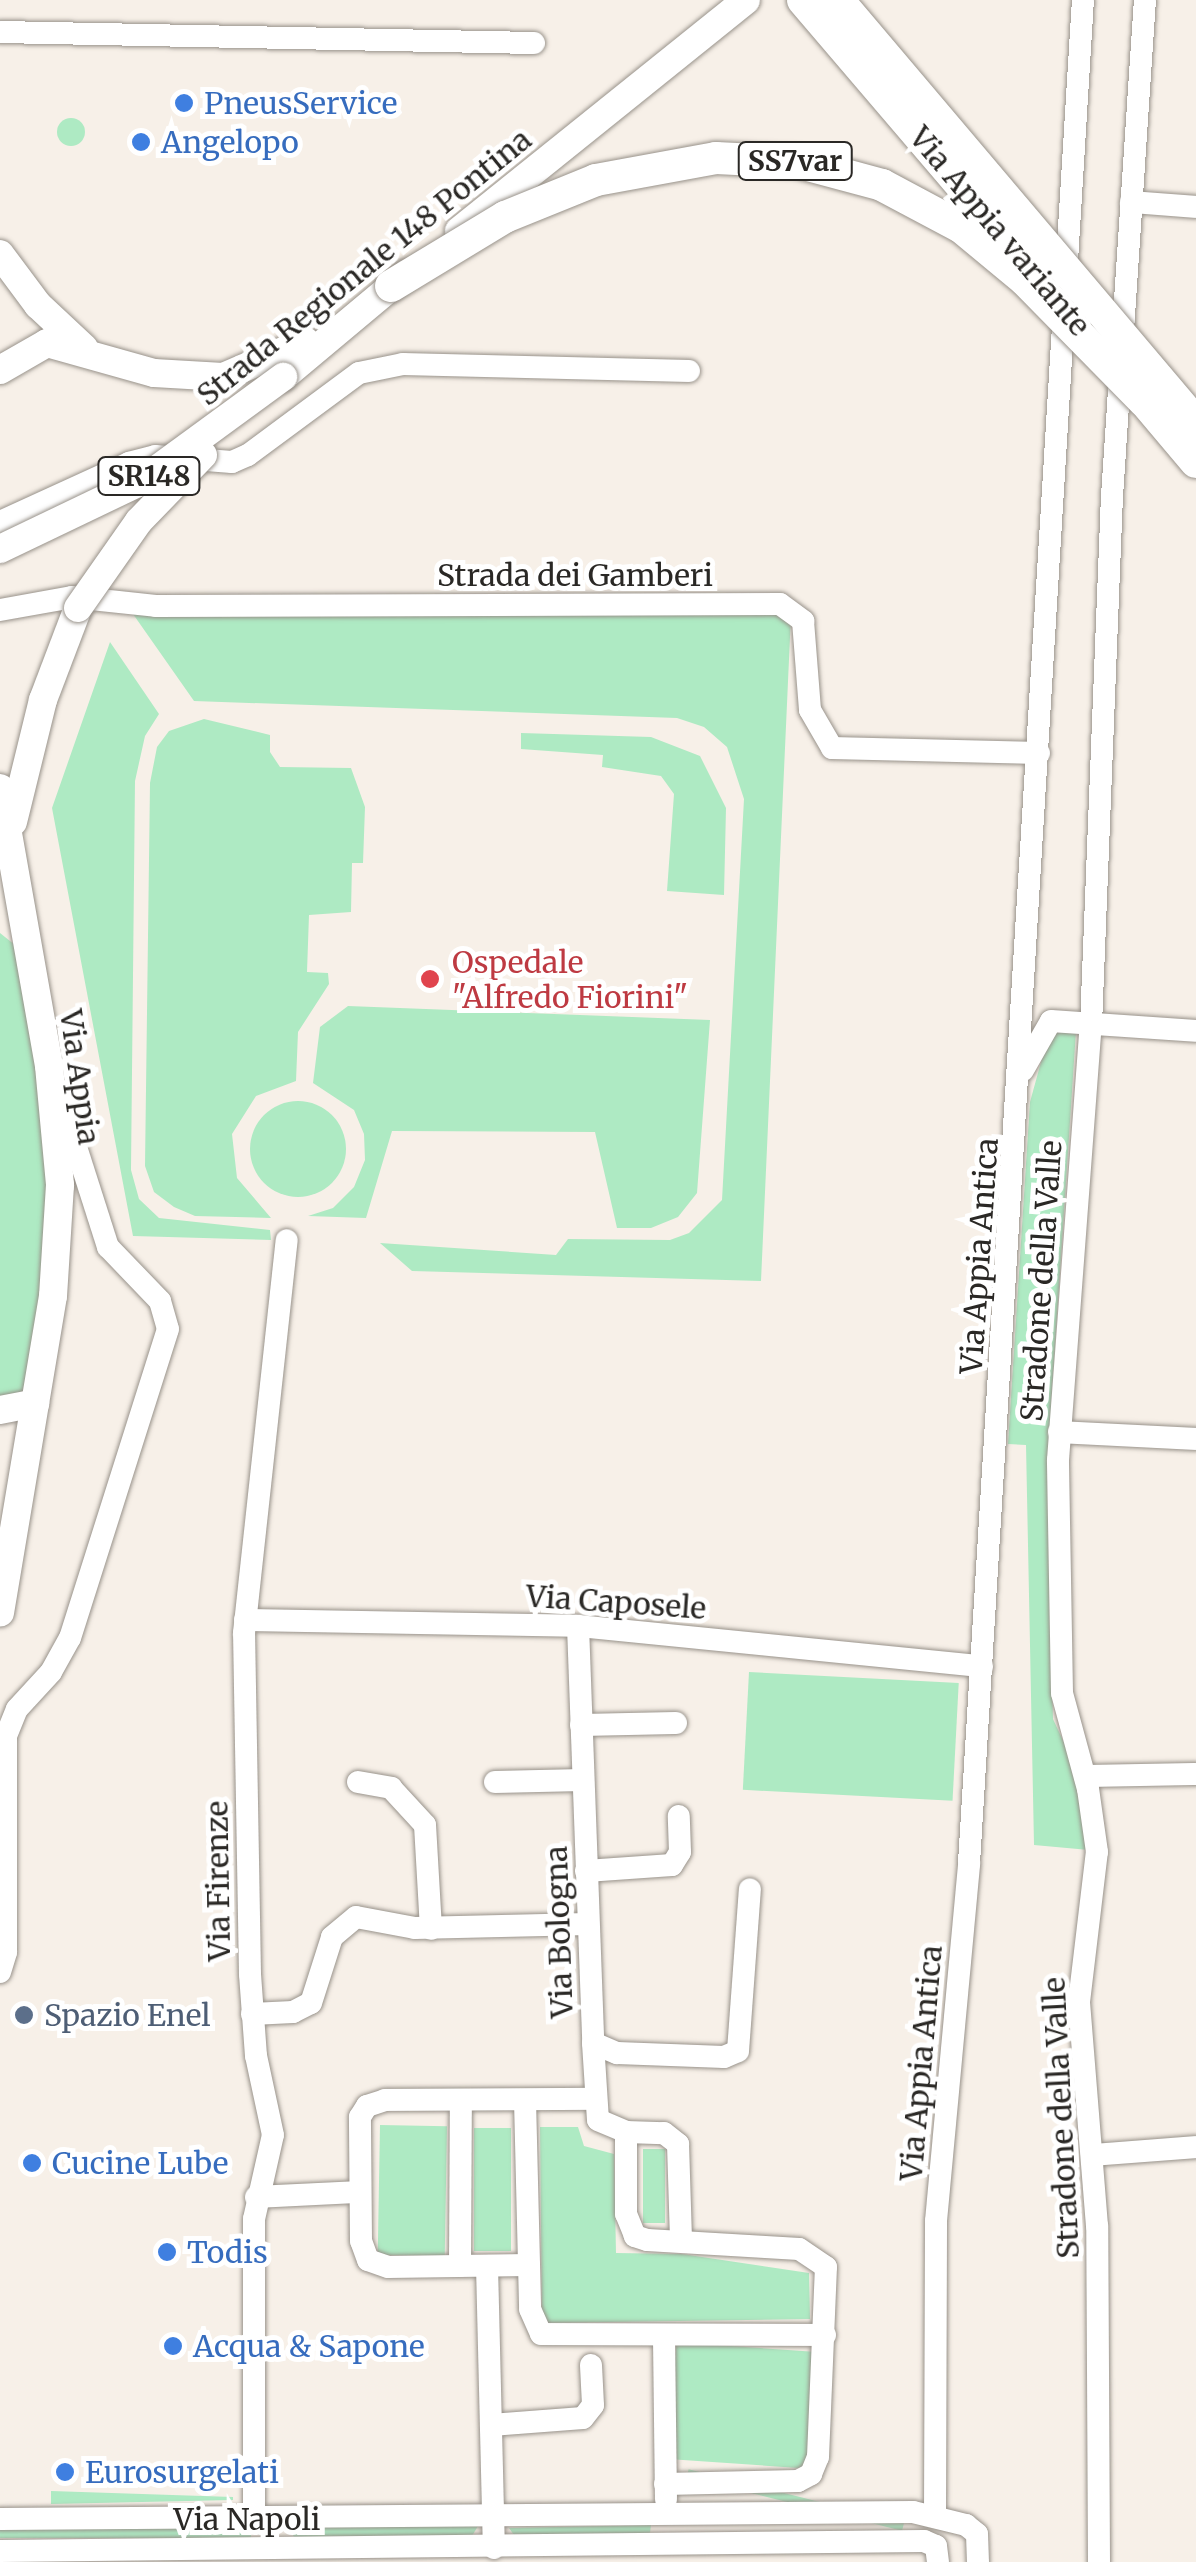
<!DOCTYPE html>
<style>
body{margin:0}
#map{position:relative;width:1196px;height:2562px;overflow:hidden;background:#f7f0e8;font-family:Merriweather,serif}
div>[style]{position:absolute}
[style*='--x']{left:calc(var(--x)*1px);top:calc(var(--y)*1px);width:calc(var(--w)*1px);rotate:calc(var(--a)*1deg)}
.green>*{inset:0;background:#aeeac3;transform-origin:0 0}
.round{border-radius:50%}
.roads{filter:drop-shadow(0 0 2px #98928a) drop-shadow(0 0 2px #98928a)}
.minor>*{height:22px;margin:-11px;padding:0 11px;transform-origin:11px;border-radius:11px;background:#fff}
.major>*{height:28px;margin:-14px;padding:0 14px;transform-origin:14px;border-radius:14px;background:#fff}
.bridges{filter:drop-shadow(0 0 2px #98928a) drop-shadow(0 0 2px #98928a)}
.major-bridge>*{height:28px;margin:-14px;padding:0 14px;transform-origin:14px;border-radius:14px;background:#fff}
.highway-bridge>*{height:32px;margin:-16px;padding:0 16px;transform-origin:16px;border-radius:16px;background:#fff}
.dots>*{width:28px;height:28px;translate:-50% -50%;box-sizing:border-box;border:5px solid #fff;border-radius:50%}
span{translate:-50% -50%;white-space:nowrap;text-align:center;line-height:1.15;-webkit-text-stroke:10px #fff;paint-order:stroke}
.shield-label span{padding:2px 8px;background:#fff;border:2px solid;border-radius:8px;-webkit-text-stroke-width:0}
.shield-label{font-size:28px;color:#2a2825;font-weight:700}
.shop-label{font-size:30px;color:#366cbe}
.left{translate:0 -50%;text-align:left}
.street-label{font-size:30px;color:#2a2825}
.health-label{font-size:30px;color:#be3a42}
.service-label{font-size:30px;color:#4e5e75}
</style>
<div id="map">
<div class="green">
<div class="round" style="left:57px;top:118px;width:28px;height:28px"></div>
<div style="clip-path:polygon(133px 614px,791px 615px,761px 1281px,412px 1271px,380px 1243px,556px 1255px,568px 1239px,670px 1240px,689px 1233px,722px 1200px,744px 799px,727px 747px,704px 727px,677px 718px,194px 701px)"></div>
<div style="clip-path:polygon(110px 642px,159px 714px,145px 736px,135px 781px,131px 1170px,139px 1199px,159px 1218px,270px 1230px,271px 1240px,133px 1236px,52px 808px)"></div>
<div style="clip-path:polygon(204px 719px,270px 735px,270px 752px,280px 767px,351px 768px,365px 807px,363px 863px,352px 863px,351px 912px,309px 915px,307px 972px,328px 973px,329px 984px,298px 1032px,296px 1081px,256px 1096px,232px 1134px,237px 1178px,271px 1218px,195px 1216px,174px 1207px,154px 1192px,145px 1166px,150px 783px,157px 747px,169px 731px)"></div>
<div style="clip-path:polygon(521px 733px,651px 737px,700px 756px,726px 808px,724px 895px,667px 891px,674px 794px,661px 776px,602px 767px,603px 755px,521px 749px)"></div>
<div style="clip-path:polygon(0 933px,15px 945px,38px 1057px,52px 1176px,43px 1306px,25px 1396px,0 1401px)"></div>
<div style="clip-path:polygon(348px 1006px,710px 1020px,697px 1193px,678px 1217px,651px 1228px,617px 1228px,595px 1132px,392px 1131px,366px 1218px,308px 1216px,333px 1208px,354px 1187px,365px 1160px,364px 1134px,354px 1110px,313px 1083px,320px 1027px)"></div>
<div style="clip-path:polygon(1076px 1031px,1051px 1408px,1052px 1682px,1053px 1719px,1074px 1764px,1089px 1850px,1034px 1845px,1026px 1445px,1008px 1444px,1030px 1102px,1049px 1033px)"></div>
<div class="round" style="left:250px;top:1101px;width:96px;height:96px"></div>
<div style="left:749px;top:1672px;width:210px;height:118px;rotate:3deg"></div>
<div style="left:380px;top:2125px;width:67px;height:130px;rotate:1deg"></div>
<div style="clip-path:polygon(540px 2127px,578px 2127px,584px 2146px,614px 2154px,616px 2253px,682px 2254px,809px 2273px,810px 2319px,542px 2323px)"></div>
<div style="left:474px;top:2128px;width:37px;height:123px"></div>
<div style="left:643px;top:2149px;width:22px;height:74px"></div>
<div style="left:817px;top:2352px;width:117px;height:141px;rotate:94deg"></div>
<div style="clip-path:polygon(51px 2491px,233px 2497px,233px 2500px,51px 2504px)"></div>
<div style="left:904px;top:2523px;width:8px;height:222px;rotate:104deg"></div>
<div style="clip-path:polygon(651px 2525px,650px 2533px,514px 2535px,509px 2528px)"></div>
<div style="clip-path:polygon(478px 2526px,472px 2536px,294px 2537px,291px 2532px,297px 2527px)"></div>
<div style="left:251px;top:2528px;width:10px;height:251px;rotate:90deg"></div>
</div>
<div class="roads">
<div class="minor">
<div style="--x:0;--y:32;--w:534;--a:1.18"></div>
<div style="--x:1131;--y:202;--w:65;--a:4.4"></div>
<div style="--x:0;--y:522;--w:142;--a:-24.6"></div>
<div style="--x:129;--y:463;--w:27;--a:-15"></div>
<div style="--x:155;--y:456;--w:77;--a:4.5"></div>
<div style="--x:232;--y:462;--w:17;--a:-24"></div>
<div style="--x:248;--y:455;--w:138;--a:-36.5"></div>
<div style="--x:359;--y:373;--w:45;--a:-11.6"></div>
<div style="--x:403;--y:364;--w:286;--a:1.4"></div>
<div style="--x:0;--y:610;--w:73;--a:-10.2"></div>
<div style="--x:72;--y:597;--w:84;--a:6.1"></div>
<div style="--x:156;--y:606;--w:624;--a:-0.18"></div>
<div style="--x:780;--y:604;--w:29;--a:36"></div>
<div style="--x:803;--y:621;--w:89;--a:85.5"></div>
<div style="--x:810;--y:710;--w:44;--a:59.9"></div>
<div style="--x:832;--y:748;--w:207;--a:1.4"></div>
<div style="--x:1023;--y:1070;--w:56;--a:-60.3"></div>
<div style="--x:1051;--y:1021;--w:145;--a:3.9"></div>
<div style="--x:1059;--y:1432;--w:137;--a:2.9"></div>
<div style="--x:245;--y:1620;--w:333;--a:1"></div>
<div style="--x:578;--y:1626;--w:406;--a:5.7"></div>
<div style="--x:578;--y:1626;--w:417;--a:87.9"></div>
<div style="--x:593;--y:2043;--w:26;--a:23"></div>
<div style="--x:617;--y:2053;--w:107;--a:2.1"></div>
<div style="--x:724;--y:2057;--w:15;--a:-23"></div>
<div style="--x:738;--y:2051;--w:162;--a:-85.8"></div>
<div style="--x:581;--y:1725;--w:95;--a:-1.2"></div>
<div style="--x:1085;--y:1776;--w:111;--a:-1"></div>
<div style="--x:358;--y:1782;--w:34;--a:10"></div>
<div style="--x:391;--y:1788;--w:50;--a:47.4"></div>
<div style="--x:425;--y:1825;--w:104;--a:86.7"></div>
<div style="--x:495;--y:1782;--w:88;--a:-1.3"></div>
<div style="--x:586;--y:1871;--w:86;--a:-4"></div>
<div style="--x:672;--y:1865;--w:15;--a:-58"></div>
<div style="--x:680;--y:1852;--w:36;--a:-92"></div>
<div style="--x:0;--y:1972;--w:21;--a:-73"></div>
<div style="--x:6;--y:1952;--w:216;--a:-90"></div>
<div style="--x:6;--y:1736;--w:29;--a:-68"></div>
<div style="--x:17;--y:1709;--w:50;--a:-47.4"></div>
<div style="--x:51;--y:1672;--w:39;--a:-61"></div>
<div style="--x:70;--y:1638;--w:324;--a:-72.4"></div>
<div style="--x:168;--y:1329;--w:29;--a:-106"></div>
<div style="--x:160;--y:1301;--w:75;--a:-133.9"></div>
<div style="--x:108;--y:1247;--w:165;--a:-107.7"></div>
<div style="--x:252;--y:2014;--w:41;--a:-2.8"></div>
<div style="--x:293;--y:2012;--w:20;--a:-27"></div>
<div style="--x:311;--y:2003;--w:69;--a:-72.3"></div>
<div style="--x:332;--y:1937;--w:31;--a:-40"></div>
<div style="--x:356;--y:1917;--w:60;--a:10.6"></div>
<div style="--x:415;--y:1928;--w:173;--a:-1.3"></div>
<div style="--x:593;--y:2043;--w:77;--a:86.3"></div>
<div style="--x:598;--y:2120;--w:30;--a:23"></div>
<div style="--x:525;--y:2100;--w:209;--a:88.6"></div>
<div style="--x:530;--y:2309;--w:27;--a:66"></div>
<div style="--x:541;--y:2334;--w:284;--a:0.2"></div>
<div style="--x:1092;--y:2155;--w:104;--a:-4.4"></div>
<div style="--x:256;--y:2197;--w:104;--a:-2.8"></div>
<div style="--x:529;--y:2265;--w:141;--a:179.2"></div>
<div style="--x:388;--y:2267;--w:21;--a:-161"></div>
<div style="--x:368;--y:2260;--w:20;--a:-110"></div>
<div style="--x:361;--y:2241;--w:124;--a:-90.5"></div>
<div style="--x:360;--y:2117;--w:13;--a:-58"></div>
<div style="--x:367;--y:2106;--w:19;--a:-18"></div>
<div style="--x:385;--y:2100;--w:210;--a:-0.3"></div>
<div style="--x:460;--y:2266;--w:166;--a:-89.7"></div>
<div style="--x:487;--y:2266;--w:282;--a:88.6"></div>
<div style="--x:664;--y:2338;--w:161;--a:89.3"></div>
<div style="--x:491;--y:2425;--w:92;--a:-4.4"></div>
<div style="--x:583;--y:2418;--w:16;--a:-52"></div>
<div style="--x:593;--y:2405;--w:40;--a:-92.9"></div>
<div style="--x:665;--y:2484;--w:133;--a:-1.3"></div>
<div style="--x:798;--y:2481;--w:15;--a:-28"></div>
<div style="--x:811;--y:2474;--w:18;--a:-68"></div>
<div style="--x:818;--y:2457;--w:190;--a:-87.6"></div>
<div style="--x:826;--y:2267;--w:32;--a:-146"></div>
<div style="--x:799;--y:2249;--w:152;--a:-176.6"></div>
<div style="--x:647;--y:2240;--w:13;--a:-162"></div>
<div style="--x:635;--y:2236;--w:24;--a:-112"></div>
<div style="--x:626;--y:2214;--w:82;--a:-90"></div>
<div style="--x:626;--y:2132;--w:38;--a:2"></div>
<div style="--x:664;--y:2133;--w:18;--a:38"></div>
<div style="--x:678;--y:2144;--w:96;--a:88.2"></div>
<div style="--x:935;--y:2515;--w:294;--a:-89.8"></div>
<div style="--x:936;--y:2221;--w:360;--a:-84.7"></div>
<div style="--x:969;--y:1863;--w:1866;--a:-86.5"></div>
<div style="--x:254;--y:2518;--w:299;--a:-90"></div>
<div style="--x:254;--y:2219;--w:86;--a:-77.3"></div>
<div style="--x:273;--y:2135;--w:81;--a:-102.1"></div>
<div style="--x:256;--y:2056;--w:82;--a:-94.2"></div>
<div style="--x:250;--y:1974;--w:341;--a:-91"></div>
<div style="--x:244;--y:1633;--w:395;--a:-83.8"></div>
<div style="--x:0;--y:2519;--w:913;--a:-0.44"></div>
<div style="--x:913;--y:2512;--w:55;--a:13.8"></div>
<div style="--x:966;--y:2525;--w:14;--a:39"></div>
<div style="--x:977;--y:2534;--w:28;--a:88"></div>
<div style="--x:0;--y:2551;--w:924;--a:-0.62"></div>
<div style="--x:924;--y:2541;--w:13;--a:23"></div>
<div style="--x:936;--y:2546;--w:16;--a:83"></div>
<div style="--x:1099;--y:2562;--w:336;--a:-90.3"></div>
<div style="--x:1097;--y:2226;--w:225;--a:-94.6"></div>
<div style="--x:1079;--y:2002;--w:151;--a:-83.2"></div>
<div style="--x:1097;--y:1852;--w:64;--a:-98.1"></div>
<div style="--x:1088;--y:1789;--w:99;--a:-105.2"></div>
<div style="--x:1062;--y:1693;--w:233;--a:-91"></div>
<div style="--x:1058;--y:1460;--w:436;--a:-85.7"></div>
<div style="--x:1091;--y:1025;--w:529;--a:-87.73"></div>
<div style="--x:1112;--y:496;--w:497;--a:-86.2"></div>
</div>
<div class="major">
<div style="--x:459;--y:231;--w:368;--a:-38.8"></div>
<div style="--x:0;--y:254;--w:64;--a:53.3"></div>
<div style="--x:38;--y:305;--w:63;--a:43.1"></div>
<div style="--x:0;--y:370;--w:54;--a:-29.9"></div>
<div style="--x:47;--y:343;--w:111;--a:15.7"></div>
<div style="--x:154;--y:373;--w:69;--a:3.3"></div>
<div style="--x:223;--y:377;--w:90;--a:-23.4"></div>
<div style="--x:283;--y:377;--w:160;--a:-39.9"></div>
<div style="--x:0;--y:788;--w:282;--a:80"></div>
<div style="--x:49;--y:1066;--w:120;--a:84.7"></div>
<div style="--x:60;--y:1185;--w:111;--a:93.6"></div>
<div style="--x:53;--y:1296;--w:321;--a:99.5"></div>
<div style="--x:13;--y:822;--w:126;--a:-76.2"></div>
<div style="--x:43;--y:700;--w:98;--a:-69.2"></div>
<div style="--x:0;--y:1410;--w:36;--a:-11"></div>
</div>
</div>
<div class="bridges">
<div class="major-bridge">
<div style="--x:0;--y:549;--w:153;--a:-25.6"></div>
<div style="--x:138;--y:483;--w:180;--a:-36.2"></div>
<div style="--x:78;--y:608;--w:106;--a:-55"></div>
<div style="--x:139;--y:521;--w:92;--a:-45.9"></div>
</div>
<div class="highway-bridge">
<div style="--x:803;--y:0;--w:335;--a:49.5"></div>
<div style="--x:838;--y:0;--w:554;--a:49.76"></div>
<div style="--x:391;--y:286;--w:133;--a:-31.2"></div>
<div style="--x:505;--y:217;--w:98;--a:-22.1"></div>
<div style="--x:596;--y:180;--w:122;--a:-10.4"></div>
<div style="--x:716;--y:158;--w:81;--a:2.8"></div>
<div style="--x:797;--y:162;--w:88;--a:15.1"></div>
<div style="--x:882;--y:185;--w:89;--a:28"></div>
<div style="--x:961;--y:227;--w:83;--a:39.6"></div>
<div style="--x:1025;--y:280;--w:170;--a:45.5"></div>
<div style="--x:1130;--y:384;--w:102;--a:49.8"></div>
</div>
</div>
<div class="dots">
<div style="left:184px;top:103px;background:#3f7fe0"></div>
<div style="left:141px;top:142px;background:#3f7fe0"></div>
<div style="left:430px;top:979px;background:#e0444e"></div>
<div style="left:24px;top:2015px;background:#5c6f8a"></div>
<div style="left:32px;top:2163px;background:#3f7fe0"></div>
<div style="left:167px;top:2252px;background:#3f7fe0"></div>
<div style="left:173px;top:2346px;background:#3f7fe0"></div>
<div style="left:65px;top:2472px;background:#3f7fe0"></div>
</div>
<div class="shield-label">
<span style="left:795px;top:161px">SS7var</span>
<span style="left:149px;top:476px">SR148</span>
</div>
<div class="shop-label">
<span class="left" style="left:204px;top:103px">PneusService</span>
<span class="left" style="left:161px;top:142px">Angelopo</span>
<span class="left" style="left:52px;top:2163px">Cucine Lube</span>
<span class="left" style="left:187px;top:2252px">Todis</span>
<span class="left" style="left:193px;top:2346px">Acqua &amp; Sapone</span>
<span class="left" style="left:85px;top:2472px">Eurosurgelati</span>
</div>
<div class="street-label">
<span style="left:1000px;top:231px;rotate:50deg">Via Appia variante</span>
<span style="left:364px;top:267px;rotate:-39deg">Strada Regionale 148 Pontina</span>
<span style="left:575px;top:575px">Strada dei Gamberi</span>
<span style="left:80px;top:1077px;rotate:82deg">Via Appia</span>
<span style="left:979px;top:1256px;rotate:-86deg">Via Appia Antica</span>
<span style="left:1041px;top:1281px;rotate:-86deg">Stradone della Valle</span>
<span style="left:616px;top:1602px;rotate:4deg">Via Caposele</span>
<span style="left:218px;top:1881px;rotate:-91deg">Via Firenze</span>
<span style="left:559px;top:1932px;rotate:-92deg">Via Bologna</span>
<span style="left:921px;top:2063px;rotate:-85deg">Via Appia Antica</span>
<span style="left:1061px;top:2118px;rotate:-93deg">Stradone della Valle</span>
<span style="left:247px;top:2519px">Via Napoli</span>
</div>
<div class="health-label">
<span class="left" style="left:452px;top:979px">Ospedale<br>"Alfredo Fiorini"</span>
</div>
<div class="service-label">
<span class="left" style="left:44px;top:2015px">Spazio Enel</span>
</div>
</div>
